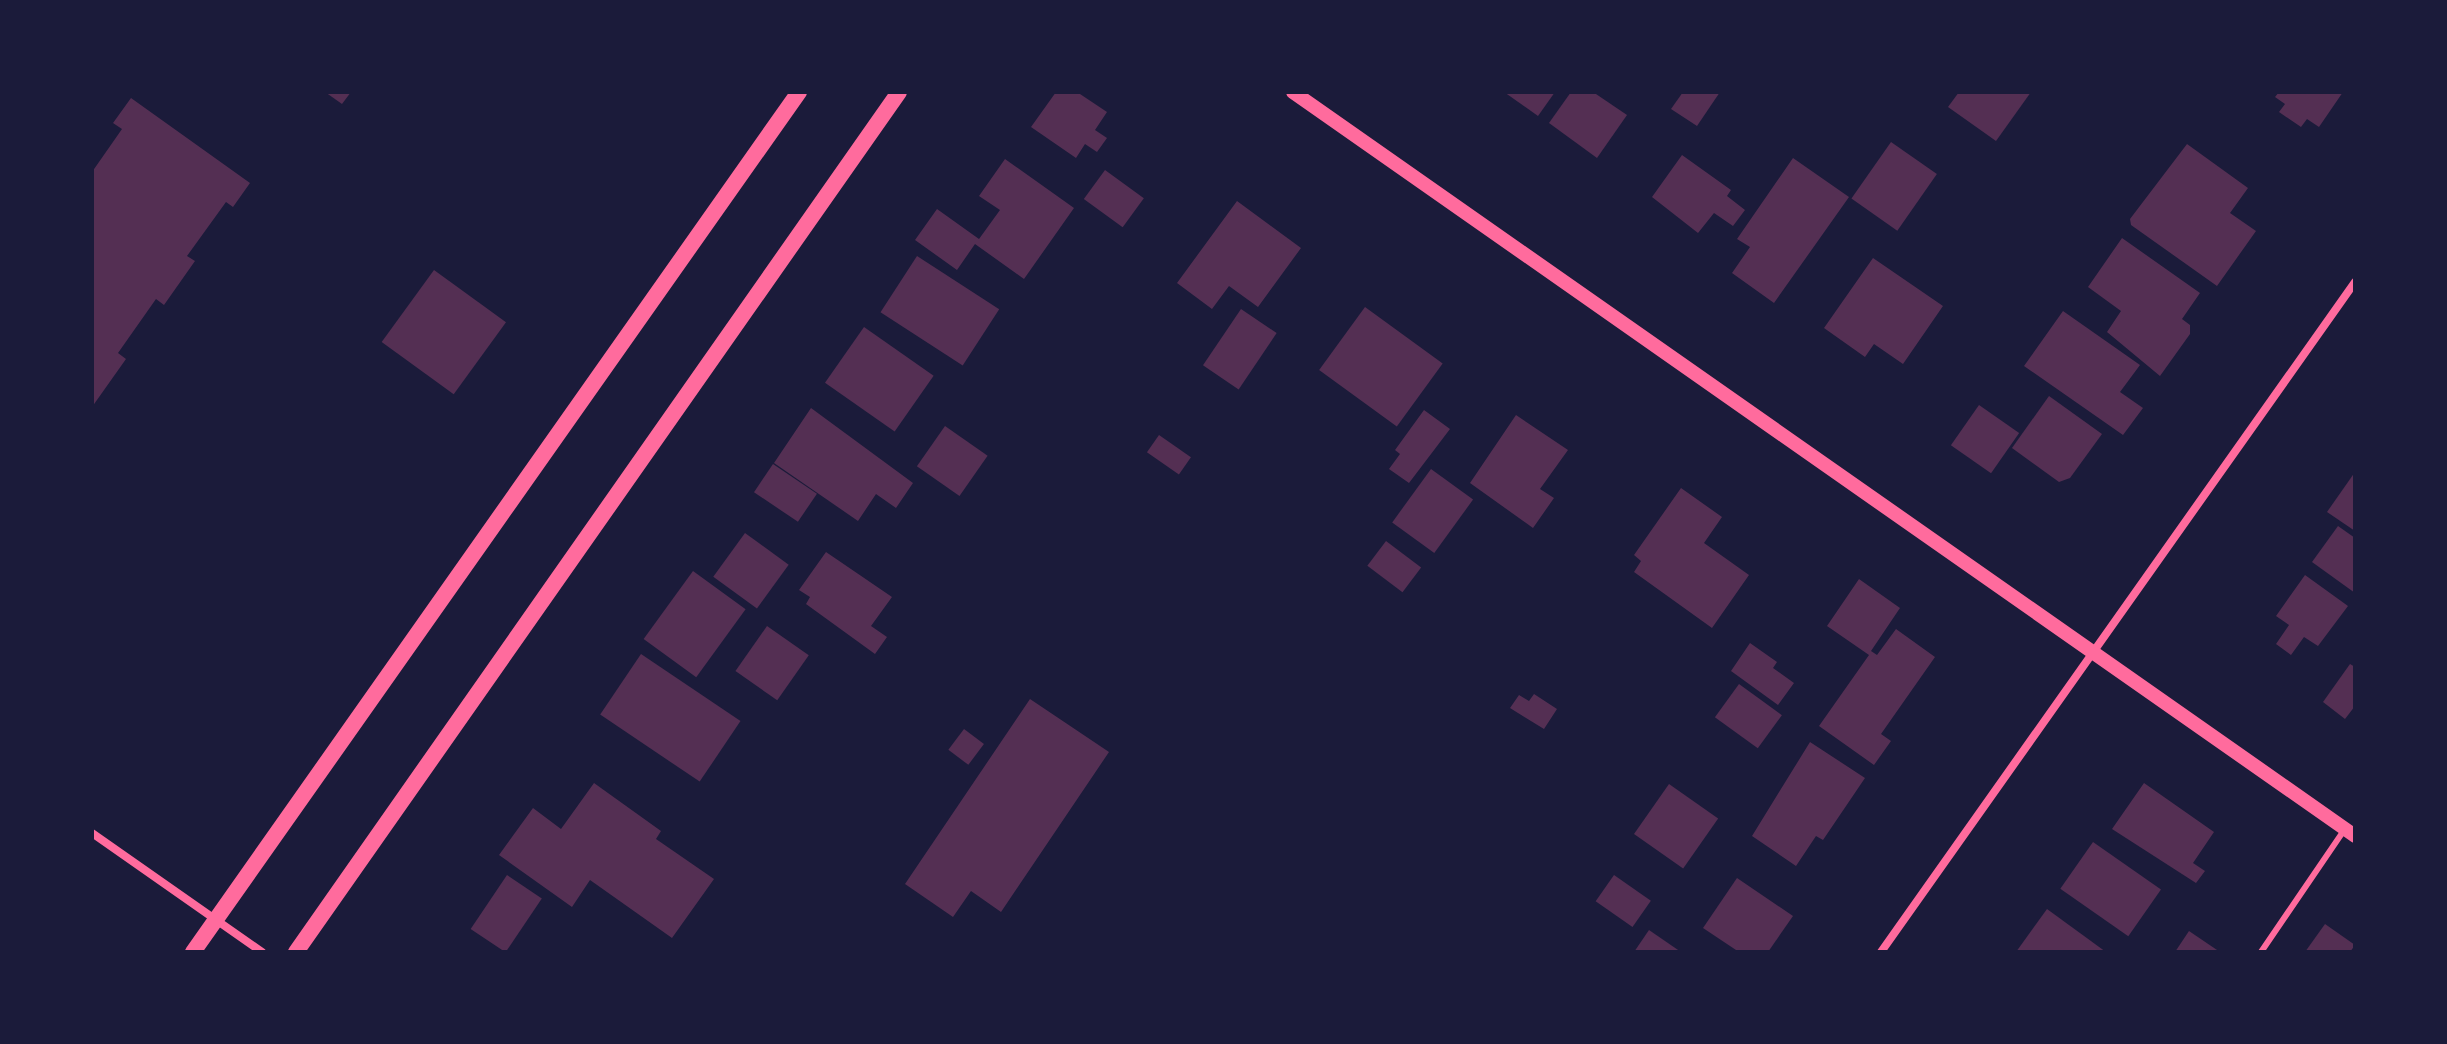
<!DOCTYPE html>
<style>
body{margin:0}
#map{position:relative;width:2447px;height:1044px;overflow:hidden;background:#1b1b3a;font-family:"Playfair Display",serif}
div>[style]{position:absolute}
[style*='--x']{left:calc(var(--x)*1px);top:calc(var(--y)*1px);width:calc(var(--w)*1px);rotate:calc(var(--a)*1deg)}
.building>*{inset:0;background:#542f53;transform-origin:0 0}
.service>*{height:6px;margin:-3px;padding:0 3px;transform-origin:3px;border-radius:3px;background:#ff6b9d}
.minor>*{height:8px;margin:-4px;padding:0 4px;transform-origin:4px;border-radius:4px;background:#ff6b9d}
.tertiary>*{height:14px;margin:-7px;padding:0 7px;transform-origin:7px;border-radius:7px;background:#ff6b9d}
.secondary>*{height:16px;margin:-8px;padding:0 8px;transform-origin:8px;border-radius:8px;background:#ff6b9d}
span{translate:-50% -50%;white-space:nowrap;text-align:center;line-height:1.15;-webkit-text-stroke:6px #1b1b3a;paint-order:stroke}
.frame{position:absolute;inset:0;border:94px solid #1b1b3a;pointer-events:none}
</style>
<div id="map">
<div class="building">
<div style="clip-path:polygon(325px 92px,351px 92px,342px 104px)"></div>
<div style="clip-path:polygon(1056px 92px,1077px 92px,1107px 112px,1095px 130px,1107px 138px,1097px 152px,1085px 144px,1076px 158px,1031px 127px)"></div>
<div style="clip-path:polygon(1504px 92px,1555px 92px,1538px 116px)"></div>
<div style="clip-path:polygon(1571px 92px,1593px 92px,1627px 115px,1597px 158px,1549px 123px)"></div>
<div style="clip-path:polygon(1683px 92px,1720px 92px,1697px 126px,1671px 109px)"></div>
<div style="clip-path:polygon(1959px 92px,2031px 92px,1996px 141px,1948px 107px)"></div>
<div style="clip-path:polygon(2279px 92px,2343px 92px,2319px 127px,2307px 119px,2301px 127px,2279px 112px,2285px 104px,2275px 97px)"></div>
<div style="clip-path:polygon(131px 98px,250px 183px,233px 207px,226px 202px,187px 256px,195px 261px,164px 305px,156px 299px,118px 353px,126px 359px,92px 407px,92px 172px,122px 129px,113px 123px)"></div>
<div style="left:1891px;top:142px;width:56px;height:69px;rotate:35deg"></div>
<div style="clip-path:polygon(2187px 144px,2248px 188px,2230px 213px,2256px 231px,2217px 286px,2131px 225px,2130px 219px)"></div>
<div style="clip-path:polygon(1682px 155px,1731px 190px,1727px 196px,1745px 210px,1733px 226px,1714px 213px,1698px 233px,1652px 197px)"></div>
<div style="clip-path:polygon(1793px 158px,1849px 197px,1774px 303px,1732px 273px,1750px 247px,1737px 239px)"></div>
<div style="clip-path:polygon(1005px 159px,1074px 208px,1024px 279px,975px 244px,957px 270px,915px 240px,937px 209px,979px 239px,1000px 210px,979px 196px)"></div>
<div style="left:1105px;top:170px;width:48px;height:36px;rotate:36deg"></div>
<div style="clip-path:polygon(1237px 201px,1301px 248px,1258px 307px,1229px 286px,1212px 309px,1177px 283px)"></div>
<div style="clip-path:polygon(2122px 238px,2200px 293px,2182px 319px,2190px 325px,2190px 334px,2160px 376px,2107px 332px,2121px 311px,2088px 287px)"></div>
<div style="left:917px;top:256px;width:98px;height:67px;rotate:33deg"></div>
<div style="clip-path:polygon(1873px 258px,1943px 306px,1903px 364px,1874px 344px,1865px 357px,1824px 328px)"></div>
<div style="left:434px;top:270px;width:89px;height:89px;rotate:36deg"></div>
<div style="left:1365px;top:307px;width:96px;height:78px;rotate:36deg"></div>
<div style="left:1241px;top:309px;width:43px;height:68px;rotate:34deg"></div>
<div style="clip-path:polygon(2063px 311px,2140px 365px,2120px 392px,2143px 408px,2123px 435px,2024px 366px)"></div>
<div style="left:864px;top:327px;width:85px;height:68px;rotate:35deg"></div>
<div style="clip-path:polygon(2049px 396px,2102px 434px,2070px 478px,2059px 482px,2012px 448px)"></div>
<div style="left:1979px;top:405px;width:49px;height:49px;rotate:35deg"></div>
<div style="clip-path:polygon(811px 408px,913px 483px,896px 508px,876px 494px,858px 521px,774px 463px)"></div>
<div style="clip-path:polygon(1424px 410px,1450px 429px,1409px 483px,1389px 469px,1400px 454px,1395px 450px)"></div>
<div style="clip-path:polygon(1516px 415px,1568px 450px,1540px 489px,1554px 498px,1533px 528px,1470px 483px)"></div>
<div style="left:945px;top:426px;width:52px;height:49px;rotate:35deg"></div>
<div style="left:1159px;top:435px;width:39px;height:21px;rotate:35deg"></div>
<div style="left:773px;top:464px;width:53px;height:34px;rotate:34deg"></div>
<div style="left:1431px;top:469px;width:52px;height:66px;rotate:36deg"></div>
<div style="clip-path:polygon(2355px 472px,2355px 531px,2327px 512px)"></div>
<div style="clip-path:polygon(1681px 488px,1722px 517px,1704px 543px,1749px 575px,1712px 628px,1634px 572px,1641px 561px,1634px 555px)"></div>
<div style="clip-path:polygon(2338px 526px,2355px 538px,2355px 593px,2312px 562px)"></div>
<div style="left:745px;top:533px;width:54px;height:54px;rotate:36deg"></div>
<div style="left:1386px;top:541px;width:44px;height:31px;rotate:37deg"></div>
<div style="clip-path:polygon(826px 552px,892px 597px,871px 626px,887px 637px,875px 654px,806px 604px,810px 597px,799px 590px)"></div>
<div style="left:693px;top:571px;width:65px;height:84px;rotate:36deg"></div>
<div style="clip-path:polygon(2305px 575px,2348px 606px,2318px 646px,2304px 637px,2291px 655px,2276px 644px,2289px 625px,2276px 616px)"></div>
<div style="clip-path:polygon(1859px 579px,1900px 608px,1871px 651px,1877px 655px,1896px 629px,1935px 657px,1881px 734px,1891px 741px,1874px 765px,1819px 726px,1869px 655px,1827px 626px)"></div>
<div style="left:767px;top:626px;width:51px;height:55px;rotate:35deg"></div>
<div style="clip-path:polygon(1750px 643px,1777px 662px,1773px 668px,1794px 683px,1778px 705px,1731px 671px)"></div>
<div style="left:641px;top:654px;width:120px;height:73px;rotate:34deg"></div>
<div style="clip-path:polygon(2350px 664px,2355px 667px,2355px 706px,2345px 719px,2323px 702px)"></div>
<div style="left:1739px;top:684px;width:53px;height:41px;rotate:36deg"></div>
<div style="clip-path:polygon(1534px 694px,1557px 709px,1544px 729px,1510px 708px,1519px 695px,1529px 701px)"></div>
<div style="clip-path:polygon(1030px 699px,1109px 752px,1001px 912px,971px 891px,953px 917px,905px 884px)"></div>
<div style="left:964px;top:729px;width:25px;height:26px;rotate:37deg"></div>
<div style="clip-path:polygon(1810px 742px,1865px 778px,1823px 840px,1816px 836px,1796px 866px,1752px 836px)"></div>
<div style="clip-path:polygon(594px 783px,661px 831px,656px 839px,714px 879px,672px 938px,590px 880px,572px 907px,499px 855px,533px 808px,561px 829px)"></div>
<div style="clip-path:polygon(2144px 783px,2214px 832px,2193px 863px,2205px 871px,2196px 883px,2112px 829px)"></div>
<div style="left:1669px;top:784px;width:60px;height:61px;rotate:35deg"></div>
<div style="left:2093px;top:842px;width:83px;height:57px;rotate:35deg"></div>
<div style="left:507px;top:875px;width:42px;height:65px;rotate:34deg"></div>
<div style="left:1614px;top:875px;width:45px;height:32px;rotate:35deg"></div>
<div style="clip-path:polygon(1737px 878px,1793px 916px,1768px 952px,1739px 952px,1703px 928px)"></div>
<div style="clip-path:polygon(2047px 909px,2106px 952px,2016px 952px)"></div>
<div style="clip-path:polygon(2325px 924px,2355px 945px,2350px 952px,2305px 952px)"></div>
<div style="clip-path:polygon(1649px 930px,1681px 952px,1634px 952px)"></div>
<div style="clip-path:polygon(2189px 931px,2220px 952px,2175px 952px)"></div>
</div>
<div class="service">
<div style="--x:2261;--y:952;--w:149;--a:-55.7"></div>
</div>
<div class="minor">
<div style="--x:92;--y:833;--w:208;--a:35"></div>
<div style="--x:1881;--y:952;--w:821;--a:-54.72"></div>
</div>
<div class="tertiary">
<div style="--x:1293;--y:92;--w:1297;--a:35.01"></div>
</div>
<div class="secondary">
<div style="--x:193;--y:952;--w:1052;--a:-54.83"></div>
<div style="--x:296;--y:952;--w:1050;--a:-54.96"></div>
</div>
<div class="frame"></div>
</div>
